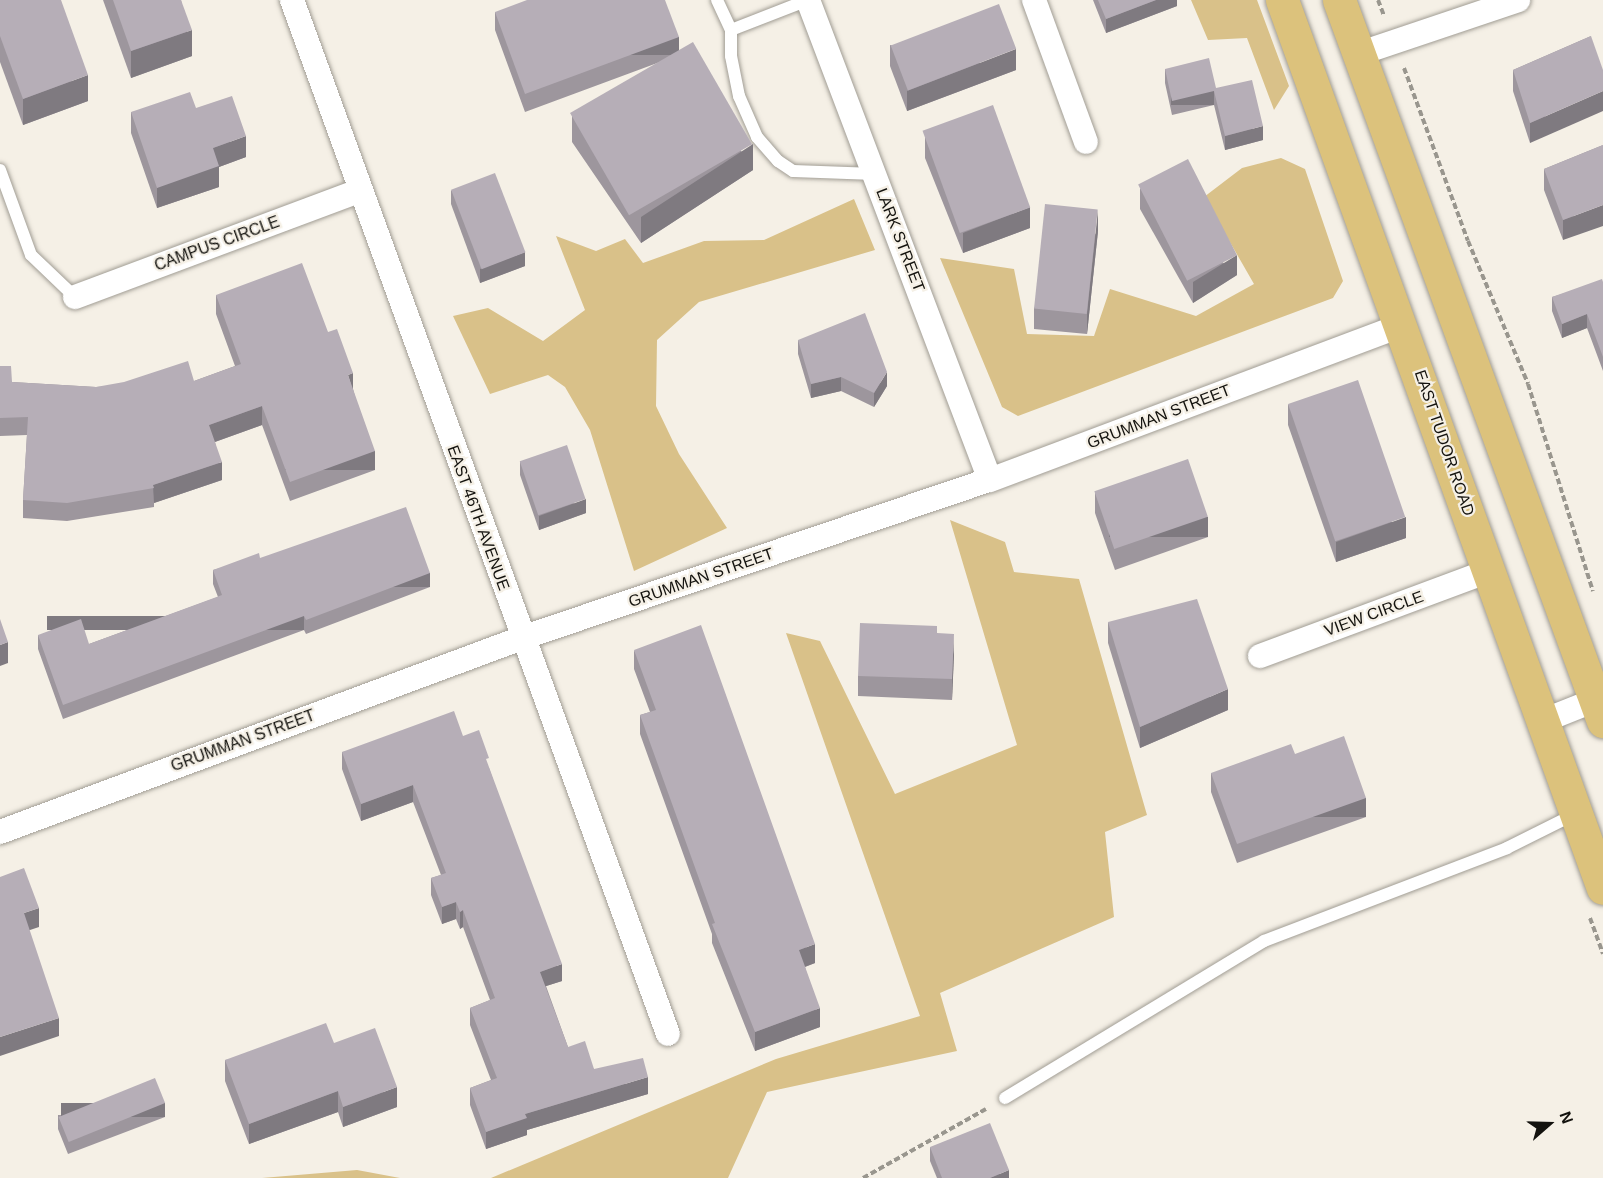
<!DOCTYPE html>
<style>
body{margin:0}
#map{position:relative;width:1603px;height:1178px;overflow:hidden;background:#f5f0e6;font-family:Helvetica,sans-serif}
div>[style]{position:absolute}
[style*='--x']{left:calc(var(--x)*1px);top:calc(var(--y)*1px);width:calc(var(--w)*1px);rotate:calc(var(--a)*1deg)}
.green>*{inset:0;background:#d9c189}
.path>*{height:4px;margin-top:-2px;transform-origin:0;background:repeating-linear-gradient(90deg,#99968e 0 6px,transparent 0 9px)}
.roads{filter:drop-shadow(0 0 2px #a19d94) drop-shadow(0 0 2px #a19d94)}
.lane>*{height:12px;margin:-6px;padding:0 6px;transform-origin:6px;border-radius:6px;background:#fff}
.street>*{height:24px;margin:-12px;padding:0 12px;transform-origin:12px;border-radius:12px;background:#fff}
.primary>*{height:33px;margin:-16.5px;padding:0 16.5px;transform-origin:16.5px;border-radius:16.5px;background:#dcc27c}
.wall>*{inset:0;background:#9d969d}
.shaded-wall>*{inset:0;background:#7f7a80;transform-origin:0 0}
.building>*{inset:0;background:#b6aeb7;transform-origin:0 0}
span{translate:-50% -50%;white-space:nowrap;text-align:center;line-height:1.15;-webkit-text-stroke:4.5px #f5f0e6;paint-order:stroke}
.street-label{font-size:16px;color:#13120e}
.north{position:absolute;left:1519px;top:1094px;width:60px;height:60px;-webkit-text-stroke:4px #f5f0e6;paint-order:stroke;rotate:70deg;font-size:16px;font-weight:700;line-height:24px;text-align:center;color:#13120e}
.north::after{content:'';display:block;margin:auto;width:21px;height:27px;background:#13120e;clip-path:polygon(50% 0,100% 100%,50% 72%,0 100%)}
</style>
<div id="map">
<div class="green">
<div style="clip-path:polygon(1191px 0,1257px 0,1289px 86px,1274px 110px,1247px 38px,1208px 40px)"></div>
<div style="clip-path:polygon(1281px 158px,1305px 169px,1343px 281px,1333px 298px,1018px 416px,1002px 407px,940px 258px,1014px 269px,1027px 334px,1094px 336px,1110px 289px,1196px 316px,1254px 284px,1204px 197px,1242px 168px)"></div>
<div style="clip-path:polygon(854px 199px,875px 250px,699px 302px,657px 340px,656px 406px,679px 454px,727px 528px,634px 571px,590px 430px,565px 387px,548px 375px,490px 394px,453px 316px,488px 308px,543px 341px,585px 310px,556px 236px,596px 251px,625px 239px,643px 263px,704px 241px,764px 240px)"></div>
<div style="clip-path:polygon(950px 520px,1005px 542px,1014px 572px,1079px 579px,1147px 815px,1105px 832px,1114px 917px,940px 993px,957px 1051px,767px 1092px,728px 1178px,491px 1178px,776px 1059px,920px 1016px,786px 633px,820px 641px,895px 794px,1017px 745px)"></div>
<div style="clip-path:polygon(357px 1170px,400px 1178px,262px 1178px)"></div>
</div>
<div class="path">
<div style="--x:1378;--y:0;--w:17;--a:69"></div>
<div style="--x:1404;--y:68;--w:184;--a:69.7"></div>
<div style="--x:1468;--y:241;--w:155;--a:67.2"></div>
<div style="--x:1528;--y:384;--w:217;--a:72.6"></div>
<div style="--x:1590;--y:918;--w:38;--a:70"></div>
<div style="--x:863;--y:1178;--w:141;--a:-29.3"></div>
</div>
<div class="roads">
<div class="lane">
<div style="--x:717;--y:0;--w:33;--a:65"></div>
<div style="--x:731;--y:30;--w:83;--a:-21.3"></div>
<div style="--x:731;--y:30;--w:26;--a:90"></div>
<div style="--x:731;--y:56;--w:41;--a:78.7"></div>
<div style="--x:739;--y:96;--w:45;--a:66.3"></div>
<div style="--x:757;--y:137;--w:32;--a:49"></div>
<div style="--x:778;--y:161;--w:18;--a:34"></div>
<div style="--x:793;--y:171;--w:82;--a:2.1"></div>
<div style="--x:0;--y:170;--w:90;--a:70"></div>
<div style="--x:31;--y:255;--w:61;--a:43.7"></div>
<div style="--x:1005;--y:1098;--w:303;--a:-31.2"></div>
<div style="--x:1264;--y:941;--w:260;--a:-20.9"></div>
<div style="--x:1507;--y:848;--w:76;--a:-26.6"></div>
</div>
<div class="street">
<div style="--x:292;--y:0;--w:1100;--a:70.02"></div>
<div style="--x:808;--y:0;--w:513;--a:69.23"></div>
<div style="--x:1034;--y:0;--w:151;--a:69.9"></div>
<div style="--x:1358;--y:54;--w:169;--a:-18.6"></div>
<div style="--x:75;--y:297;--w:303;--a:-20.5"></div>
<div style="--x:1260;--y:656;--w:244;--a:-20.4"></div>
<div style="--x:1543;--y:721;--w:65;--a:-21.8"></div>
<div style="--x:0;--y:832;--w:557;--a:-20.39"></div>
<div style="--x:522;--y:638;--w:494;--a:-18.7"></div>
<div style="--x:990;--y:480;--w:440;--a:-20.6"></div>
</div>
<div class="primary">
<div style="--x:1282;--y:0;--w:944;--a:70.13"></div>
<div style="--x:1339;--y:0;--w:768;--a:69.89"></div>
</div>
</div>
<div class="wall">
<div style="clip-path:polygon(0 0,88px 101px,23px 125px,0 62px)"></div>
<div style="clip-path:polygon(103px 0,181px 0,192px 56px,131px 78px)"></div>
<div style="clip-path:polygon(1093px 0,1177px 0,1177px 6px,1106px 33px)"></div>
<div style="clip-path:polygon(495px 12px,679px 51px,753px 170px,641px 243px,572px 142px,572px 116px,660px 62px,525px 112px,495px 30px)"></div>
<div style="clip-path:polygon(1591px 36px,1530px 143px,1513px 91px,1513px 70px)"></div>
<div style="clip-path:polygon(890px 45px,1016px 70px,907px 111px,890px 66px)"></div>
<div style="clip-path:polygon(1165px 69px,1216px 88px,1263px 140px,1225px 150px,1214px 105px,1172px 115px,1165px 83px)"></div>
<div style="clip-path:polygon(196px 108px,246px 157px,219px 167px,219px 187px,157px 208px,131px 133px,131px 112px)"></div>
<div style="clip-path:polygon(925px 137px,1030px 228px,963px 253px,925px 158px)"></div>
<div style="clip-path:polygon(1603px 145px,1563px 240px,1544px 190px,1544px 169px)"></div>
<div style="clip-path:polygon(1140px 188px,1237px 275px,1193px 303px,1140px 209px)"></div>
<div style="clip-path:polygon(451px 190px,525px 266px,480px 283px,451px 204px)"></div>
<div style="clip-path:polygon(1098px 231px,1087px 334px,1034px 329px,1034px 308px)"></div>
<div style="clip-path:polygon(1603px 282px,1603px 371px,1587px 328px,1562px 338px,1552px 311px,1552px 297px)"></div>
<div style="clip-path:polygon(216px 295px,328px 332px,353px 389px,375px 470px,290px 501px,262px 425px,215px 442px,222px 480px,154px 503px,154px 507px,67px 521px,23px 518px,23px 500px,27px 435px,0 436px,0 366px,12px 382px,96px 387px,194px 381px,235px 366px,216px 314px)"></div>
<div style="clip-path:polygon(798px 340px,887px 386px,874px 407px,841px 391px,811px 398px,798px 354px)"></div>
<div style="clip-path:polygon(1288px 404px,1406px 538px,1336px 562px,1288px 425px)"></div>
<div style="clip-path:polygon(520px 461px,586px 513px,539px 530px,520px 475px)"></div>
<div style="clip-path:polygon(1095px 492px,1208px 537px,1115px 570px,1095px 513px)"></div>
<div style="clip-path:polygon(260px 558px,430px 587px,306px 634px,304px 630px,63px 719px,38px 649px,38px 635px,89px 644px,218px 597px,213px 584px,213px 570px)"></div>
<div style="clip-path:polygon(1108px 622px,1228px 710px,1140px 748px,1108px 643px)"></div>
<div style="clip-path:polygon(937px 633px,954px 654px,952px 700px,858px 696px,858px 676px)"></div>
<div style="clip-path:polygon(634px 650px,815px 963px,805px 967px,820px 1027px,755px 1051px,712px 943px,712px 934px,640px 734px,640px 715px,650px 712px,634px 669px)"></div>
<div style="clip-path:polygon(463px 736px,489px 768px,562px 981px,546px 986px,568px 1047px,594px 1069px,648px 1094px,527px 1130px,527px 1135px,486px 1149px,470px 1105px,470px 1088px,491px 1080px,470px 1025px,470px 1008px,490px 1000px,463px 927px,460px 929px,456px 919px,442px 924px,431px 895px,431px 878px,441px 875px,413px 802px,361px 821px,342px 769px,342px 752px)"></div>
<div style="clip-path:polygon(1211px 773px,1366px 817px,1237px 863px,1211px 792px)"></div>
<div style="clip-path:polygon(334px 1043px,397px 1107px,343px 1127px,338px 1112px,249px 1144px,225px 1081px,225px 1060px)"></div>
<div style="clip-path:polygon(58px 1115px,165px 1117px,68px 1154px,58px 1129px)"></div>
<div style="clip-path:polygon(930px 1147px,1009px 1178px,937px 1178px,930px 1161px)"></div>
</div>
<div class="shaded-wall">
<div style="clip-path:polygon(1156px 0,1177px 0,1177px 6px,1106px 33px,1106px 19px)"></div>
<div style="clip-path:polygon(192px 30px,192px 56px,131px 78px,131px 51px)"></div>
<div style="left:679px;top:37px;width:18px;height:164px;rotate:90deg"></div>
<div style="clip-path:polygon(1016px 49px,1016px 70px,907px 111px,907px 91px)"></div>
<div style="clip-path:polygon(88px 75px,88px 101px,23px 125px,23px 99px)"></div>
<div style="left:1214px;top:91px;width:14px;height:43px;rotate:90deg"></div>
<div style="clip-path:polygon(1603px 91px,1603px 111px,1530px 143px,1530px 123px)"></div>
<div style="clip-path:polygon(1263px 126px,1263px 140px,1225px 150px,1225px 136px)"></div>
<div style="clip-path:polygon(246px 136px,246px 157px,219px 167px,219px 187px,157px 208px,157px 188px,213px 148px)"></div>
<div style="clip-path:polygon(753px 144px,753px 170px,641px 243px,641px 217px)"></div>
<div style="clip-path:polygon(1603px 205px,1603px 226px,1563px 240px,1563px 220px)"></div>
<div style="clip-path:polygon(1030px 207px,1030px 228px,963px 253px,963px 233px)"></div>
<div style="clip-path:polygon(1098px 210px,1098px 231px,1087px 334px,1087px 314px)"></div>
<div style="clip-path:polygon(525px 252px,525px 266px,480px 283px,480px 269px)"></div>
<div style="clip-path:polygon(1237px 255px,1237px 275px,1193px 303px,1193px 282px)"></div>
<div style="clip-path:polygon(1587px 314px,1587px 328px,1562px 338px,1562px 324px)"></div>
<div style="clip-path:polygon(887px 372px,887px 386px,874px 407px,874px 393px)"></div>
<div style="clip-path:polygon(353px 373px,353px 392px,348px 375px)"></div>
<div style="clip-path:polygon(841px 377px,841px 391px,811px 398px,811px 384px)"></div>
<div style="clip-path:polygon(262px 406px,262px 425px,209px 444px,209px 425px)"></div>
<div style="left:375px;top:451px;width:19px;height:90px;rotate:90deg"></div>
<div style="clip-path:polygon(222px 462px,222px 480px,154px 503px,153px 485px)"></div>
<div style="clip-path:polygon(586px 499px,586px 513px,539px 530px,539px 516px)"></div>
<div style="left:1208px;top:517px;width:20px;height:99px;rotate:90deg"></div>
<div style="clip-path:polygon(1406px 517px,1406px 538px,1336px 562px,1336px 542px)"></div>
<div style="left:430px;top:573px;width:14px;height:133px;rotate:90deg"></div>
<div style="left:304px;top:616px;width:14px;height:257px;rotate:90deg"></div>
<div style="clip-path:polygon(954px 634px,954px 654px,952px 700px,952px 679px)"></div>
<div style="clip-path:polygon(8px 642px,8px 663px,0 666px,0 645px)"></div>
<div style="clip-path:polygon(1228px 689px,1228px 710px,1140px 748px,1140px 727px)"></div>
<div style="clip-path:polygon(413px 785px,413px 802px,361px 821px,361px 804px)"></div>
<div style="left:1366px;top:798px;width:19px;height:137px;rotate:90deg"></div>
<div style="clip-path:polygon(456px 902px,456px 919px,442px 924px,442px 907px)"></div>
<div style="clip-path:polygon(39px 908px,39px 927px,24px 932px,24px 913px)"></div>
<div style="clip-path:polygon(463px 910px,463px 927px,460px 929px,460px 912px)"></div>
<div style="clip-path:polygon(815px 944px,815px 963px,799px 969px,799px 950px)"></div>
<div style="clip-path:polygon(562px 964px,562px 981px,540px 988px,540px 972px)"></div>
<div style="clip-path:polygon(820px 1008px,820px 1027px,755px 1051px,755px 1032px)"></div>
<div style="clip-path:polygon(59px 1018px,59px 1036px,0 1056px,0 1037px)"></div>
<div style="clip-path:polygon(648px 1077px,648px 1094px,527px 1130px,527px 1135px,486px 1149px,486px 1132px,525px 1114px)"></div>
<div style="clip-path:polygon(397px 1087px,397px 1107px,343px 1127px,343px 1107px)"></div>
<div style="clip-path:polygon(338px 1091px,338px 1112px,249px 1144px,249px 1124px)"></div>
<div style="left:165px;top:1103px;width:14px;height:104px;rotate:90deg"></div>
<div style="clip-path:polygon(1009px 1170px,1009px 1178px,990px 1178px)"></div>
</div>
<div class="building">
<div style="clip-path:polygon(0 0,61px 0,88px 75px,23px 99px,0 36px)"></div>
<div style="clip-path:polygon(113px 0,181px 0,192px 30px,131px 51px)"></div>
<div style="clip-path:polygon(527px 0,665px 0,679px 37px,525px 94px,495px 12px)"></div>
<div style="clip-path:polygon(1098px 0,1156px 0,1106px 19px)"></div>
<div style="left:999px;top:4px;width:48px;height:116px;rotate:69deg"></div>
<div style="clip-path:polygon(1591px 36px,1603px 70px,1603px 91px,1530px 123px,1513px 70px)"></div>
<div style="left:693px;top:42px;width:118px;height:142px;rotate:60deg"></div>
<div style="clip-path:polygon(1209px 58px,1216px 88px,1252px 80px,1263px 126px,1225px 136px,1214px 91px,1172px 101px,1165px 69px)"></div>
<div style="clip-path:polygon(190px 92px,196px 108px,232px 96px,246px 136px,213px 148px,219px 166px,157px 188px,131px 112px)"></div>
<div style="left:993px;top:105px;width:109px;height:75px;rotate:70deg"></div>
<div style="clip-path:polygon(1603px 145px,1603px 205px,1563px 220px,1544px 169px)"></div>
<div style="left:1188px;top:159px;width:108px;height:56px;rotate:63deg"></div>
<div style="left:495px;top:173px;width:85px;height:47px;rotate:69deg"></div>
<div style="left:1045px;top:204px;width:53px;height:105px;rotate:6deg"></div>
<div style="clip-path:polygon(302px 263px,328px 332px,337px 329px,353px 373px,348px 375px,375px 451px,290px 482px,262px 406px,209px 425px,222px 462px,153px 485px,154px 488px,67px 503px,23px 500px,28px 417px,0 418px,0 366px,11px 366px,12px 382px,96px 387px,124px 382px,188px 361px,194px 381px,241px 364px,216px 295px)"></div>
<div style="clip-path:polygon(1602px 279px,1603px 282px,1603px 357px,1587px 314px,1562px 324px,1552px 297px)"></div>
<div style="clip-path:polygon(865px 313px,887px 372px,874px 393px,841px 377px,811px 384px,798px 340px)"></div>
<div style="left:1358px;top:380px;width:145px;height:74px;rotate:71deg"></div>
<div style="left:567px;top:445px;width:57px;height:50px;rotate:71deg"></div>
<div style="left:1188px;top:459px;width:61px;height:99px;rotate:71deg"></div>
<div style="clip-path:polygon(406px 507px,430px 573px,306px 620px,304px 616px,63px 705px,38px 635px,81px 619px,89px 644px,222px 595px,213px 570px,259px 553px,260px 558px)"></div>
<div style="clip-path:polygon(1197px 599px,1228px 689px,1140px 727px,1108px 622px)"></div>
<div style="clip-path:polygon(0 619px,8px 642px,0 645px)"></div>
<div style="clip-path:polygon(860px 623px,937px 626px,937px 633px,954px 634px,952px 679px,858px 676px)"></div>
<div style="clip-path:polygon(701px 625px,815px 944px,799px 950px,820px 1008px,755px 1032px,712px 924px,715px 923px,640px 715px,656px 710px,634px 650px)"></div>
<div style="clip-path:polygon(454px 711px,463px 736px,479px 730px,489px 758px,486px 759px,562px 964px,540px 972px,568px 1047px,585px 1041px,594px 1069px,643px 1058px,648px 1077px,525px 1114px,527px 1118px,486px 1132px,470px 1088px,497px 1078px,470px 1008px,495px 998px,463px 910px,460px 912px,456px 902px,442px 907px,431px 878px,446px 873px,413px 785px,361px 804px,342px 752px)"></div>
<div style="clip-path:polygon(1344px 736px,1366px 798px,1237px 844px,1211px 773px,1291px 744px,1295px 754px)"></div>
<div style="clip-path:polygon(24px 868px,39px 908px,24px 913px,59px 1018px,0 1037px,0 877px)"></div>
<div style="clip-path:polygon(326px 1023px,334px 1043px,375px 1028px,397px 1087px,343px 1107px,338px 1091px,249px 1124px,225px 1060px)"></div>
<div style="left:155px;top:1078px;width:27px;height:104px;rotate:68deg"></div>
<div style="clip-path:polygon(990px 1123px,1009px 1170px,990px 1178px,942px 1178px,930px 1147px)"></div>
</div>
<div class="street-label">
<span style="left:900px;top:240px;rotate:69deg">LARK STREET</span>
<span style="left:217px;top:244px;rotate:-20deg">CAMPUS CIRCLE</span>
<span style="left:1159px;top:417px;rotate:-21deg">GRUMMAN STREET</span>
<span style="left:1444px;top:443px;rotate:71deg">EAST TUDOR ROAD</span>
<span style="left:478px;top:518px;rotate:70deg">EAST 46TH AVENUE</span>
<span style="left:701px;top:578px;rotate:-19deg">GRUMMAN STREET</span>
<span style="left:1374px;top:614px;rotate:-20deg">VIEW CIRCLE</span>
<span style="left:243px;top:741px;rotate:-20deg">GRUMMAN STREET</span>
</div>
<div class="north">N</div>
</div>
